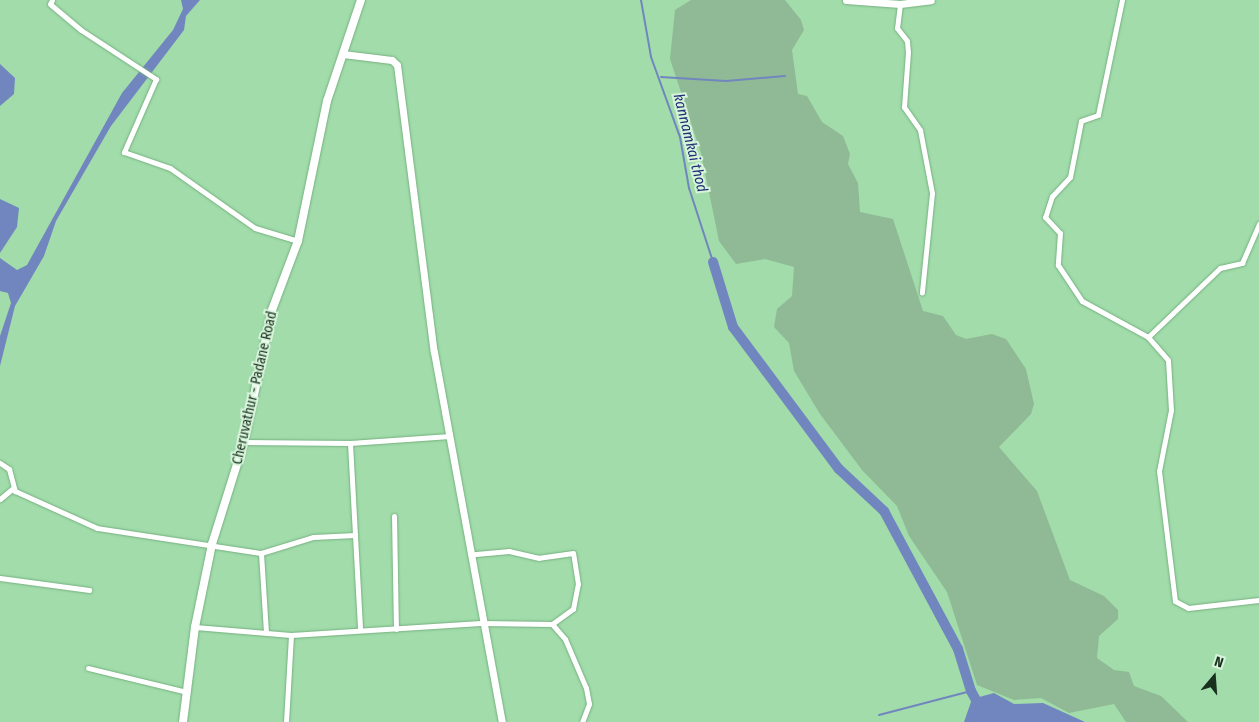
<!DOCTYPE html>
<style>
body{margin:0}
#map{position:relative;width:1259px;height:722px;overflow:hidden;background:#a1dcaa;font-family:"Fira Sans Condensed",sans-serif}
div>[style]{position:absolute}
[style*='--x']{left:calc(var(--x)*1px);top:calc(var(--y)*1px);width:calc(var(--w)*1px);rotate:calc(var(--a)*1deg)}
.green>*{inset:0;background:#8fba95}
.water>*{inset:0;background:#7186bf}
.stream>*{height:2px;margin:-1px;padding:0 1px;transform-origin:1px;border-radius:1px;background:#7186bf}
.river>*{height:10px;margin:-5px;padding:0 5px;transform-origin:5px;border-radius:5px;background:#7186bf}
.roads{filter:drop-shadow(0 0 1px #77b081) drop-shadow(0 0 1px #77b081)}
.minor>*{height:5px;margin:-2.5px;padding:0 2.5px;transform-origin:2.5px;border-radius:2.5px;background:#fff}
.tertiary>*{height:7px;margin:-3.5px;padding:0 3.5px;transform-origin:3.5px;border-radius:3.5px;background:#fff}
.secondary>*{height:8px;margin:-4px;padding:0 4px;transform-origin:4px;border-radius:4px;background:#fff}
span{translate:-50% -50%;white-space:nowrap;text-align:center;line-height:1.15;-webkit-text-stroke:4px #d7f4db;paint-order:stroke}
.street-label{font-size:14px;color:#18301d}
.water-label{font-size:15px;color:#1f3075;font-style:italic}
.north{position:absolute;left:1189px;top:652px;width:50px;height:50px;-webkit-text-stroke:4px #d7f4db;paint-order:stroke;rotate:18deg;font-size:14px;font-weight:700;line-height:20px;text-align:center;color:#18301d}
.north::after{content:'';display:block;margin:auto;width:18px;height:22px;background:#18301d;clip-path:polygon(50% 0,100% 100%,50% 72%,0 100%)}
</style>
<div id="map">
<div class="green">
<div style="clip-path:polygon(691px 0,785px 0,801px 20px,804px 30px,792px 50px,798px 94px,807px 96px,822px 122px,843px 136px,850px 154px,848px 164px,858px 183px,860px 212px,893px 219px,923px 311px,943px 316px,956px 335px,966px 339px,992px 334px,1006px 339px,1026px 369px,1034px 404px,1031px 414px,999px 447px,1037px 491px,1070px 580px,1104px 596px,1118px 610px,1118px 619px,1099px 636px,1097px 658px,1114px 670px,1129px 672px,1134px 686px,1161px 696px,1188px 722px,1126px 722px,1114px 704px,1069px 713px,1041px 698px,1014px 700px,977px 685px,947px 592px,909px 536px,897px 506px,862px 470px,820px 414px,794px 371px,789px 343px,774px 327px,777px 309px,792px 296px,794px 267px,765px 259px,736px 264px,719px 241px,701px 153px,670px 59px,675px 10px)"></div>
</div>
<div class="water">
<div style="clip-path:polygon(181px 0,200px 0,186px 16px,184px 30px,111px 126px,56px 221px,44px 256px,15px 306px,0 366px,0 336px,11px 303px,8px 293px,0 291px,0 258px,17px 270px,27px 265px,122px 93px,173px 30px,183px 9px)"></div>
<div style="clip-path:polygon(0 64px,15px 78px,14px 94px,0 106px)"></div>
<div style="clip-path:polygon(0 199px,19px 208px,17px 227px,0 253px)"></div>
<div style="clip-path:polygon(994px 693px,1014px 704px,1043px 703px,1085px 722px,964px 722px,972px 699px)"></div>
</div>
<div class="stream">
<div style="--x:641;--y:0;--w:58;--a:80"></div>
<div style="--x:651;--y:57;--w:85;--a:70.1"></div>
<div style="--x:680;--y:137;--w:52;--a:80"></div>
<div style="--x:689;--y:188;--w:78;--a:72"></div>
<div style="--x:661;--y:77;--w:65;--a:3.5"></div>
<div style="--x:726;--y:81;--w:59;--a:-4.8"></div>
<div style="--x:879;--y:715;--w:95;--a:-14.6"></div>
</div>
<div class="river">
<div style="--x:713;--y:262;--w:68;--a:72.9"></div>
<div style="--x:733;--y:327;--w:177;--a:53.3"></div>
<div style="--x:839;--y:469;--w:62;--a:43"></div>
<div style="--x:884;--y:511;--w:157;--a:61.8"></div>
<div style="--x:958;--y:649;--w:44;--a:72.8"></div>
<div style="--x:971;--y:691;--w:31;--a:61"></div>
<div style="--x:986;--y:718;--w:10;--a:24"></div>
</div>
<div class="roads">
<div class="minor">
<div style="--x:52;--y:0;--w:4;--a:117"></div>
<div style="--x:50;--y:4;--w:40;--a:40"></div>
<div style="--x:81;--y:30;--w:90;--a:33.2"></div>
<div style="--x:156;--y:79;--w:80;--a:113.7"></div>
<div style="--x:124;--y:152;--w:49;--a:19.2"></div>
<div style="--x:170;--y:168;--w:104;--a:35.2"></div>
<div style="--x:255;--y:228;--w:45;--a:16.8"></div>
<div style="--x:1122;--y:0;--w:117;--a:101.8"></div>
<div style="--x:1098;--y:115;--w:18;--a:161"></div>
<div style="--x:1081;--y:121;--w:57;--a:101.1"></div>
<div style="--x:1070;--y:177;--w:26;--a:133"></div>
<div style="--x:1052;--y:196;--w:22;--a:108"></div>
<div style="--x:1045;--y:217;--w:22;--a:47"></div>
<div style="--x:1060;--y:233;--w:32;--a:94"></div>
<div style="--x:1058;--y:265;--w:43;--a:56.3"></div>
<div style="--x:1082;--y:301;--w:75;--a:28.6"></div>
<div style="--x:1148;--y:337;--w:30;--a:49"></div>
<div style="--x:1168;--y:360;--w:50;--a:86.6"></div>
<div style="--x:1171;--y:410;--w:62;--a:101.1"></div>
<div style="--x:1159;--y:471;--w:131;--a:83"></div>
<div style="--x:1175;--y:601;--w:15;--a:28"></div>
<div style="--x:1188;--y:608;--w:71;--a:-6.4"></div>
<div style="--x:900;--y:4;--w:24;--a:97"></div>
<div style="--x:897;--y:28;--w:16;--a:52"></div>
<div style="--x:907;--y:41;--w:11;--a:85"></div>
<div style="--x:908;--y:52;--w:55;--a:94.2"></div>
<div style="--x:904;--y:107;--w:28;--a:55"></div>
<div style="--x:920;--y:130;--w:64;--a:79.2"></div>
<div style="--x:932;--y:193;--w:100;--a:95.8"></div>
<div style="--x:1148;--y:337;--w:100;--a:-43.8"></div>
<div style="--x:1220;--y:268;--w:23;--a:-13"></div>
<div style="--x:1242;--y:263;--w:43;--a:-66.4"></div>
<div style="--x:244;--y:442;--w:106;--a:0.5"></div>
<div style="--x:350;--y:443;--w:100;--a:-4"></div>
<div style="--x:350;--y:443;--w:187;--a:86.9"></div>
<div style="--x:0;--y:463;--w:11;--a:34"></div>
<div style="--x:9;--y:469;--w:23;--a:75"></div>
<div style="--x:15;--y:491;--w:90;--a:24.3"></div>
<div style="--x:97;--y:528;--w:166;--a:8.7"></div>
<div style="--x:261;--y:553;--w:79;--a:86.4"></div>
<div style="--x:0;--y:499;--w:16;--a:-40"></div>
<div style="--x:394;--y:516;--w:113;--a:89"></div>
<div style="--x:261;--y:553;--w:54;--a:-17.1"></div>
<div style="--x:313;--y:537;--w:42;--a:-2.7"></div>
<div style="--x:0;--y:578;--w:90;--a:7.7"></div>
<div style="--x:552;--y:624;--w:20;--a:49"></div>
<div style="--x:565;--y:639;--w:53;--a:66.8"></div>
<div style="--x:586;--y:688;--w:16;--a:79"></div>
<div style="--x:589;--y:704;--w:19;--a:111"></div>
<div style="--x:195;--y:627;--w:96;--a:4.8"></div>
<div style="--x:291;--y:635;--w:190;--a:-3.6"></div>
<div style="--x:481;--y:623;--w:71;--a:0.8"></div>
<div style="--x:552;--y:624;--w:26;--a:-36"></div>
<div style="--x:573;--y:609;--w:25;--a:-79"></div>
<div style="--x:578;--y:584;--w:31;--a:-99"></div>
<div style="--x:573;--y:553;--w:34;--a:172"></div>
<div style="--x:539;--y:558;--w:31;--a:-167"></div>
<div style="--x:509;--y:551;--w:36;--a:175"></div>
<div style="--x:88;--y:668;--w:102;--a:13.6"></div>
<div style="--x:286;--y:722;--w:87;--a:-86.7"></div>
</div>
<div class="tertiary">
<div style="--x:846;--y:0;--w:54;--a:4.2"></div>
<div style="--x:900;--y:4;--w:31;--a:-7"></div>
<div style="--x:343;--y:54;--w:49;--a:7"></div>
<div style="--x:392;--y:60;--w:7;--a:45"></div>
<div style="--x:397;--y:65;--w:289;--a:82.7"></div>
<div style="--x:434;--y:352;--w:376;--a:79.6"></div>
</div>
<div class="secondary">
<div style="--x:183;--y:722;--w:96;--a:-82.8"></div>
<div style="--x:195;--y:627;--w:85;--a:-78.4"></div>
<div style="--x:212;--y:544;--w:107;--a:-72.6"></div>
<div style="--x:244;--y:442;--w:135;--a:-78"></div>
<div style="--x:272;--y:310;--w:74;--a:-69.4"></div>
<div style="--x:298;--y:241;--w:143;--a:-78.3"></div>
<div style="--x:327;--y:101;--w:107;--a:-71.4"></div>
</div>
</div>
<div class="street-label">
<span style="left:255px;top:388px;rotate:-77deg">Cheruvathur - Padane Road</span>
</div>
<div class="water-label">
<span style="left:690px;top:143px;rotate:76deg">kannamkai thod</span>
</div>
<div class="north">N</div>
</div>
